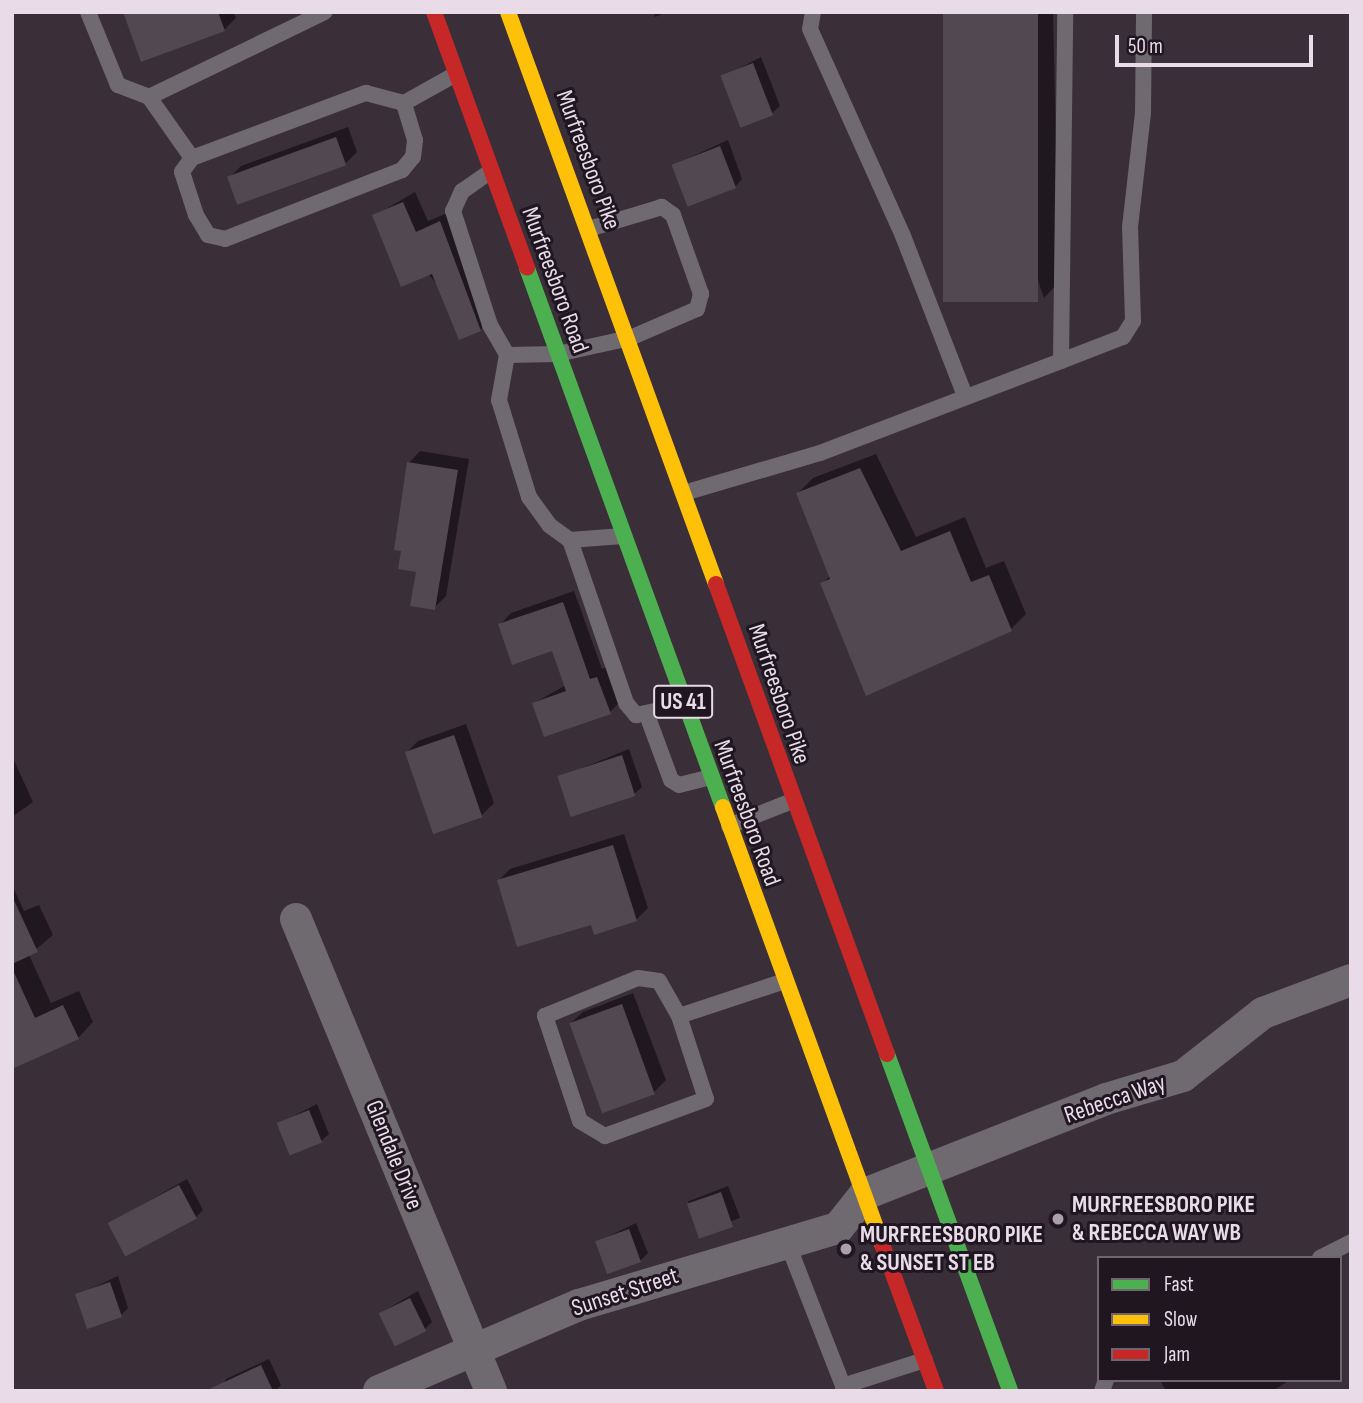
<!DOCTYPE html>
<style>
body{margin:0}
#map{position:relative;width:1363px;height:1403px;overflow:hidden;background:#3a2e39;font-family:"Sofia Sans Condensed",sans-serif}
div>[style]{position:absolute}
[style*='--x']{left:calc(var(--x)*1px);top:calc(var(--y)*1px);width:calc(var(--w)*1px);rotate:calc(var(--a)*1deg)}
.shadow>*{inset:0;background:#0007;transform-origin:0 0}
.building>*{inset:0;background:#524851;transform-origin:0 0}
.lane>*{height:16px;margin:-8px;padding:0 8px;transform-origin:8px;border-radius:8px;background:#6f6a6f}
.street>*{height:32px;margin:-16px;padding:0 16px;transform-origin:16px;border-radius:16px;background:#6f6a6f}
.fast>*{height:16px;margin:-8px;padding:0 8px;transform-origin:8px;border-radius:8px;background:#4caf50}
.slow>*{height:16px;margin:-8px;padding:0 8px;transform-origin:8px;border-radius:8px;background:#ffc107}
.jam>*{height:16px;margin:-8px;padding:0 8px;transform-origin:8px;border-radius:8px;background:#c62828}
.dots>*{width:19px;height:19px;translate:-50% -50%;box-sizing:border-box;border:4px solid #1f161f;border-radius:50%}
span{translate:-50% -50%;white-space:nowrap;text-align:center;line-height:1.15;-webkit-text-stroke:6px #1f161f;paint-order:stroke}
.shield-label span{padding:2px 5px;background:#1f161f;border:2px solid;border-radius:5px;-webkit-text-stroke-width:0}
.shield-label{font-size:23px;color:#eadbe8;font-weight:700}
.street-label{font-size:24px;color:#eadbe8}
.poi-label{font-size:24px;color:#eadbe8;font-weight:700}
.left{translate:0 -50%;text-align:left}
.frame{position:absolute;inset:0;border:14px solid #eadbe8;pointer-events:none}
.legend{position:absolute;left:1097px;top:1256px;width:245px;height:126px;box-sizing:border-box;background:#1f161f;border:2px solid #70656f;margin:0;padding:9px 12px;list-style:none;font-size:21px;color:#eadbe8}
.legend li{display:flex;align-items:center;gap:14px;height:35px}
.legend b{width:35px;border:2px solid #70656f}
.scale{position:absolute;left:1115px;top:35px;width:198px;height:32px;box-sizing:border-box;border:4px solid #eadbe8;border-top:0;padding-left:9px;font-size:21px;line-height:24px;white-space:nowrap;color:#eadbe8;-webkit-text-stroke:5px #1f161f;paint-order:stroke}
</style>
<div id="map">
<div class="shadow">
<div style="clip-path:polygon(125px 12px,234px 12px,236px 18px,224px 30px)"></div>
<div style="clip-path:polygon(654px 12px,667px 12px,655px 17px)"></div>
<div style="clip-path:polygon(945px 12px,1053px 12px,1059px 282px,1044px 298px)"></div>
<div style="clip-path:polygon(761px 57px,780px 106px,772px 113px,722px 77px)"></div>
<div style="clip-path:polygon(348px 127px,357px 152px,345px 164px,229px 178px,241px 166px)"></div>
<div style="clip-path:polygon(728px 140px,742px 179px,735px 187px,673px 165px)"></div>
<div style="clip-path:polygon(415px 192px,428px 221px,452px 211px,492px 318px,480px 330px,374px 216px)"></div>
<div style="clip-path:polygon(420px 451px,469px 459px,446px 596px,434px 608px,418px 571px,409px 463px)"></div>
<div style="clip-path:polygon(876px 454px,916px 537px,965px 517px,986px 568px,1004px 561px,1026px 614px,1011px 629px,867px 693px,822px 584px,831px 575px,798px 493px,813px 478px)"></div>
<div style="clip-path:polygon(574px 591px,602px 669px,609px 666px,621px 701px,610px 712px,534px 703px,566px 685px,553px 648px,500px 625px,511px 613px)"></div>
<div style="clip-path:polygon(466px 724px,494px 803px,482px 815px,407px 752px,418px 741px)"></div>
<div style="clip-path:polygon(629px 749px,642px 787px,634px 794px,560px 777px)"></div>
<div style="clip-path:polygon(12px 756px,33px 802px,12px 817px)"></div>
<div style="clip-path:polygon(624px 834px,648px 908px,636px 920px,592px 923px,499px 880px,510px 869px)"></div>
<div style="clip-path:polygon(12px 885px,24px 911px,39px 905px,53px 935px,29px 955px,51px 1003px,79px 991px,93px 1022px,78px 1038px,12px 1067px)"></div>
<div style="clip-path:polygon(633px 993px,666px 1080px,654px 1092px,571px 1023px,583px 1012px)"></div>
<div style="clip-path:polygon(317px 1104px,329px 1134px,321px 1141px,278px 1124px)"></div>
<div style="clip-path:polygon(187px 1179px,203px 1210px,196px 1217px,110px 1223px)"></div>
<div style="left:728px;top:1186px;width:34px;height:43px;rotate:69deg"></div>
<div style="clip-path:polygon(636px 1223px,648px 1253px,640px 1261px,597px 1242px)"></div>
<div style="clip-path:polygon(118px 1276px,128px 1308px,121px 1315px,77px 1295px)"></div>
<div style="clip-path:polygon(418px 1291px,432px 1322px,425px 1329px,380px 1313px)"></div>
<div style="clip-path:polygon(269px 1359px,281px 1385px,275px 1391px,220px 1391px,226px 1379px)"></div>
<div style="clip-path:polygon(1160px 1380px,1290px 1380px,1272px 1391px,1166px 1391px)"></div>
</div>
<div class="building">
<div style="clip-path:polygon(123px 12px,218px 12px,225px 31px,141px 62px)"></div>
<div style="left:943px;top:12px;width:95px;height:290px"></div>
<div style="left:753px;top:63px;width:56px;height:35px;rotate:69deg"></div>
<div style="left:336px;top:137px;width:30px;height:116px;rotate:70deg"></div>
<div style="left:720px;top:146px;width:45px;height:52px;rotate:69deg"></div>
<div style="clip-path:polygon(403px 202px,416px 232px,440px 221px,481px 331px,459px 340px,432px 274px,401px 287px,372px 215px)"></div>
<div style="clip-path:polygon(407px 462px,458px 470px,435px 610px,410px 606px,416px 572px,398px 569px,401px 551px,394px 550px)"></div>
<div style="clip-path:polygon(860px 468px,901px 551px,950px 531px,971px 582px,989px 575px,1012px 631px,866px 696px,820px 583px,830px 579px,796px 493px)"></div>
<div style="clip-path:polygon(563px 602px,590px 679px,597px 677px,611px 714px,544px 737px,532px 703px,566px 691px,552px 651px,512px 665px,498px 624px)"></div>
<div style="left:454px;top:735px;width:87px;height:52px;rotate:71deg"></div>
<div style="left:622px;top:755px;width:43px;height:68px;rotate:72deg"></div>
<div style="clip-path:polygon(613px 845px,637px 921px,594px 935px,591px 925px,517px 947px,497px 880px)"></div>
<div style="clip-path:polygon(12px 896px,38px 952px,12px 964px)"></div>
<div style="clip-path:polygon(12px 968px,35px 1018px,63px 1005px,79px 1039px,12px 1069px)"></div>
<div style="left:622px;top:1004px;width:96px;height:56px;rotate:70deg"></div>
<div style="left:309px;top:1110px;width:35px;height:35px;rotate:68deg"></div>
<div style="left:179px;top:1185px;width:38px;height:81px;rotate:62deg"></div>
<div style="left:721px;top:1192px;width:37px;height:36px;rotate:71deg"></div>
<div style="left:629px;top:1229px;width:35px;height:36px;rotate:70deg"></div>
<div style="left:110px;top:1282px;width:37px;height:37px;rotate:71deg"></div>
<div style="left:410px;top:1298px;width:37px;height:35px;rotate:64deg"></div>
<div style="clip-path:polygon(261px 1365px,273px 1391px,205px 1391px)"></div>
</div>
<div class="lane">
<div style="--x:88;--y:12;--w:79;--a:67.7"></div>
<div style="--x:118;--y:85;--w:33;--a:21"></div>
<div style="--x:149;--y:97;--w:75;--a:54.8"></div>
<div style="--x:192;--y:158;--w:186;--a:-20.5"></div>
<div style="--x:366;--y:93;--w:39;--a:15"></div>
<div style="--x:404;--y:103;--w:60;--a:-29.1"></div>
<div style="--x:813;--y:12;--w:17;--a:100"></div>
<div style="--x:810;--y:29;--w:227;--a:65.8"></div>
<div style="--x:903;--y:236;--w:172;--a:68.8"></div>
<div style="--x:149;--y:97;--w:195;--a:-25.8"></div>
<div style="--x:192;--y:158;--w:17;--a:126"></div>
<div style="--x:182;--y:172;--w:45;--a:72"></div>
<div style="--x:196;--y:215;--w:23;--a:59"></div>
<div style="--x:208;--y:235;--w:17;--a:13"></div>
<div style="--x:225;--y:239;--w:190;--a:-21.3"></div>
<div style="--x:402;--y:170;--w:17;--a:-50"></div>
<div style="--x:413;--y:157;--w:17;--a:-83"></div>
<div style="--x:415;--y:140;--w:39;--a:-107"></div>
<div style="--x:491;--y:171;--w:35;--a:145"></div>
<div style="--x:462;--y:191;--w:22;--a:114"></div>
<div style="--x:453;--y:211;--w:120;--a:72"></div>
<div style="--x:490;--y:325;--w:34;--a:60"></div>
<div style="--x:507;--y:355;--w:46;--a:100.1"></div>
<div style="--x:499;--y:400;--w:102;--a:72.8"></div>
<div style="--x:529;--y:497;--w:34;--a:54"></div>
<div style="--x:549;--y:525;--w:26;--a:36"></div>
<div style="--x:570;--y:540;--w:53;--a:-4.3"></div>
<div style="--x:507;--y:355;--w:50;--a:-1.1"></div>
<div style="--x:557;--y:354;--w:75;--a:-12.4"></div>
<div style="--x:630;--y:338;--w:73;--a:-23.4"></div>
<div style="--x:697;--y:309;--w:16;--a:-75"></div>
<div style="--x:701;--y:294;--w:84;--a:-109.5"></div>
<div style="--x:673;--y:215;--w:14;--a:-144"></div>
<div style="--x:662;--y:207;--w:76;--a:163.2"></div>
<div style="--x:1061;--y:361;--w:66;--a:-21.2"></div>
<div style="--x:1123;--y:337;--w:19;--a:-58"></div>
<div style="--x:1133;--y:321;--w:94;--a:-91.8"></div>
<div style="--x:1130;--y:227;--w:115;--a:-83.5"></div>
<div style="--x:1143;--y:113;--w:101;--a:-89.4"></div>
<div style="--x:684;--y:493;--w:142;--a:-16.4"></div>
<div style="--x:820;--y:453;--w:258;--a:-20.9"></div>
<div style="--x:1061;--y:361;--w:349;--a:-89.3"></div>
<div style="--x:570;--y:540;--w:172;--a:71"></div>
<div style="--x:626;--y:703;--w:16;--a:50"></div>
<div style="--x:636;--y:715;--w:48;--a:-12"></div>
<div style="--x:647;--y:715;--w:69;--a:69.7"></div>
<div style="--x:671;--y:780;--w:9;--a:32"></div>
<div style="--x:679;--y:785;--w:32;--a:-14"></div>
<div style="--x:729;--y:826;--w:68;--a:-21.6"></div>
<div style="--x:638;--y:978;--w:21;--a:8"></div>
<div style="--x:659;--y:981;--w:40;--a:60.3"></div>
<div style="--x:679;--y:1016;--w:87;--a:72"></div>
<div style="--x:706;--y:1099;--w:108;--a:159.9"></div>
<div style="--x:605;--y:1136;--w:29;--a:-149"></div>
<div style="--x:580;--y:1121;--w:111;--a:-108.4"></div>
<div style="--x:545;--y:1016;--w:100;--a:-22.2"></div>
<div style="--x:679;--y:1016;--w:112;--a:-18.3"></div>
<div style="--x:787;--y:1242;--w:160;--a:68.7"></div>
<div style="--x:1320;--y:1258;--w:35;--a:-27"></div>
<div style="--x:843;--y:1386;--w:86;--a:-17.6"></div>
<div style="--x:1102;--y:1391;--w:12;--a:-70"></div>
</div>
<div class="street">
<div style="--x:296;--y:919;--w:511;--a:67.55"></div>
<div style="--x:379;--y:1391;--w:218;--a:-23.3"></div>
<div style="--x:579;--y:1305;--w:270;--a:-16.6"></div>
<div style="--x:838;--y:1228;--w:43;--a:-51.5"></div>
<div style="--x:865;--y:1194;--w:259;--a:-21.5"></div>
<div style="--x:1106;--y:1099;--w:80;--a:-16.6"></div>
<div style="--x:1183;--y:1076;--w:102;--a:-38.2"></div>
<div style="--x:1263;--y:1013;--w:94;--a:-20.6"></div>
</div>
<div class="fast">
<div style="--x:527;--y:268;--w:574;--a:70.02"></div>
<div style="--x:887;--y:1054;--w:359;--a:69.9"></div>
</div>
<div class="slow">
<div style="--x:508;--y:12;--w:609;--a:70.02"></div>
<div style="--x:723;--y:807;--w:465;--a:70"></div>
</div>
<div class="jam">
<div style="--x:434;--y:12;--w:272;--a:70"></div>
<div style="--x:716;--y:584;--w:500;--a:70.01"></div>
<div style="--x:882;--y:1244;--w:157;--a:69.8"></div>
</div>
<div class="dots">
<div style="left:1058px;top:1219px;background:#ac9eab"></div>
<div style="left:846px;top:1249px;background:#ac9eab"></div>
</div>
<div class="shield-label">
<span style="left:683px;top:702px">US 41</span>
</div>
<div class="street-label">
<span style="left:588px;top:160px;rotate:70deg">Murfreesboro Pike</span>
<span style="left:555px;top:280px;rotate:70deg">Murfreesboro Road</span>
<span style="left:779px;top:694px;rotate:71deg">Murfreesboro Pike</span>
<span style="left:747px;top:813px;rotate:70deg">Murfreesboro Road</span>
<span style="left:1115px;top:1099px;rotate:-19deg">Rebecca Way</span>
<span style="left:394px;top:1155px;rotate:68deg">Glendale Drive</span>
<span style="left:625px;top:1292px;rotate:-18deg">Sunset Street</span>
</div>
<div class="poi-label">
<span class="left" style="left:1072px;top:1219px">MURFREESBORO PIKE<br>&amp; REBECCA WAY WB</span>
<span class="left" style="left:860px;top:1249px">MURFREESBORO PIKE<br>&amp; SUNSET ST EB</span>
</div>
<div class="frame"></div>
<ul class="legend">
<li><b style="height:9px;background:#4caf50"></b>Fast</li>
<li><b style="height:9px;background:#ffc107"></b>Slow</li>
<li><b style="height:9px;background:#c62828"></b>Jam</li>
</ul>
<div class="scale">50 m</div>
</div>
